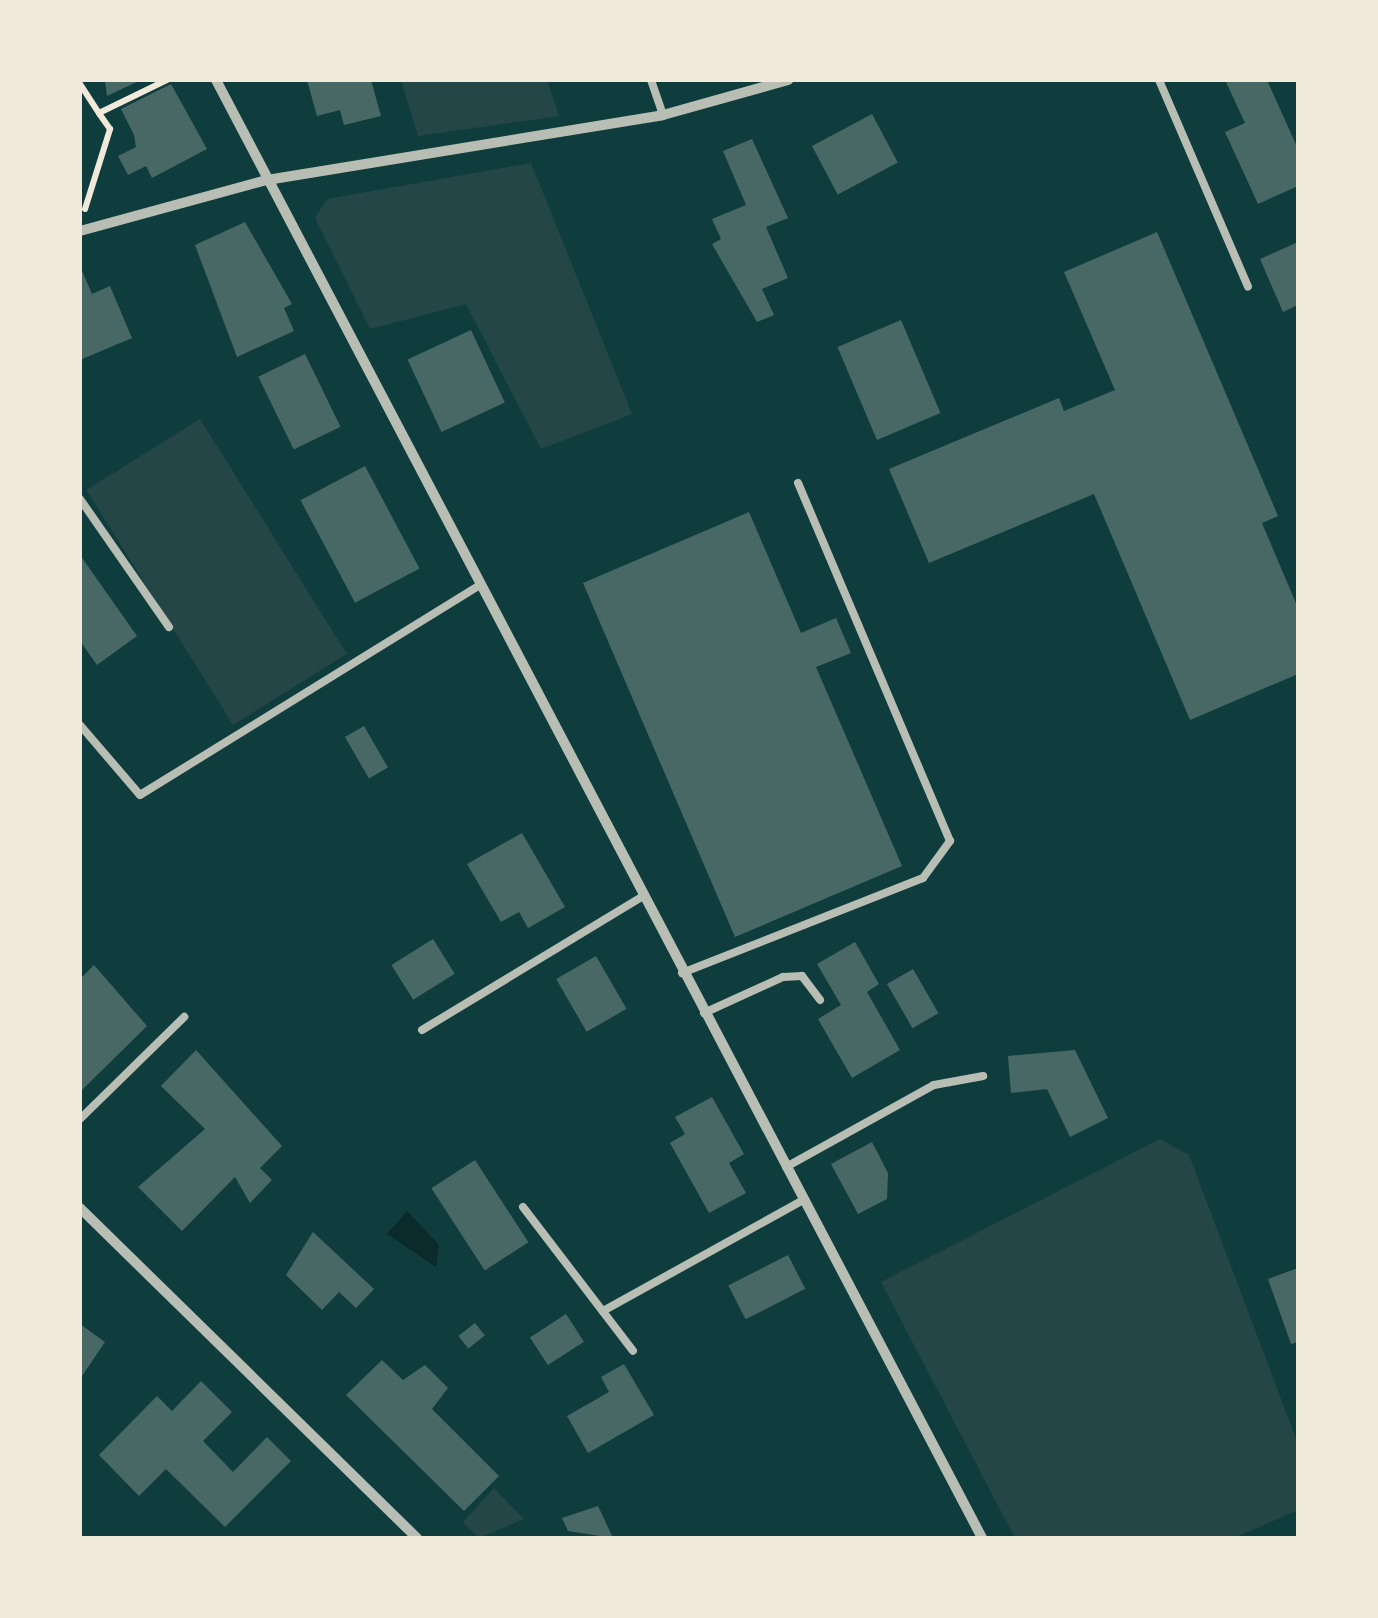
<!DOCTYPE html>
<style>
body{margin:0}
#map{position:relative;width:1378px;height:1618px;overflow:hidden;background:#0f3d3e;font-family:"Nunito Sans",sans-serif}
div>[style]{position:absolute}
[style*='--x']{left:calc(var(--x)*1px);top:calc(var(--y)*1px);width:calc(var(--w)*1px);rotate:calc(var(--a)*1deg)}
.green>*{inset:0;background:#244646;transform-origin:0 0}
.water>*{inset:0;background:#0a2a2b}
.building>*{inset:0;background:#486865;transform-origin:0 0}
.path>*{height:6px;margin:-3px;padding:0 3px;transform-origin:3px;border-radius:3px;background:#f1e9da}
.service>*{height:8px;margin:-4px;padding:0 4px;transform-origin:4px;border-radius:4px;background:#b8beb3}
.minor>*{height:10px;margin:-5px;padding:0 5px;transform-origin:5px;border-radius:5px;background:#b8beb3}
span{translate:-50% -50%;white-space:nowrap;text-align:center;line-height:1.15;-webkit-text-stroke:8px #f1e9da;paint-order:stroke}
.frame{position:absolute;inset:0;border:82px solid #f1e9da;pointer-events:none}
</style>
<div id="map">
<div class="green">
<div style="clip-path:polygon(401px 80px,547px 80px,559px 116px,418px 136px)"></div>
<div style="clip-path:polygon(531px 163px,632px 414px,541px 449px,466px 304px,370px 329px,315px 218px,327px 199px)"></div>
<div style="left:200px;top:419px;width:277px;height:134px;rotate:58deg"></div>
<div style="clip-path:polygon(1160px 1139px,1189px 1155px,1298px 1444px,1298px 1510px,1234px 1538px,1015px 1538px,881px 1282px)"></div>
<div style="clip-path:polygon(494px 1488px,524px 1519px,479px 1538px,463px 1522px)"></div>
</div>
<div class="water">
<div style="clip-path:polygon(407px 1211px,439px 1245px,436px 1267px,387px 1234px)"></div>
</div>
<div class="building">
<div style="clip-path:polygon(105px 80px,141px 80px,107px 96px)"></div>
<div style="clip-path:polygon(307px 80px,371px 80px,381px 116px,344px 125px,340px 110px,317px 116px)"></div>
<div style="clip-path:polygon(1267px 80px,1298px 149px,1298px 186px,1258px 204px,1225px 132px,1245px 123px,1226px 82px)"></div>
<div style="clip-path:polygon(171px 84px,207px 149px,152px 178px,146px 166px,128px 175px,118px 156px,136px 147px,134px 135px,121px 109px)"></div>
<div style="left:872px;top:114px;width:55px;height:68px;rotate:62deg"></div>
<div style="clip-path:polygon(752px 139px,788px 218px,766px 227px,788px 278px,762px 289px,774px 315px,757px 322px,712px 244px,721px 239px,712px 219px,746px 205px,723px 151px)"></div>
<div style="clip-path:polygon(245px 222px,292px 304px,284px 308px,294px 331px,237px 357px,195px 245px)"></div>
<div style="clip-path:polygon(1157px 232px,1278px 516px,1262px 523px,1298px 608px,1298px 674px,1190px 720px,1094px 494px,929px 563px,889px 469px,1059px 398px,1064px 411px,1115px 390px,1064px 272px)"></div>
<div style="clip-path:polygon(1298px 242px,1298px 305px,1283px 312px,1260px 259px)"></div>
<div style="clip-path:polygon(80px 266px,92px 294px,110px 286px,132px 338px,80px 360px)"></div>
<div style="left:901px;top:320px;width:101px;height:69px;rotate:67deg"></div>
<div style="left:471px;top:330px;width:80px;height:70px;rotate:65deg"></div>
<div style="left:305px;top:354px;width:81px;height:52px;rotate:64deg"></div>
<div style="left:365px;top:466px;width:116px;height:73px;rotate:62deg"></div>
<div style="clip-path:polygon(749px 512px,801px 633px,836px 618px,851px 653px,816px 667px,902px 866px,735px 937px,583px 583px)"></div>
<div style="clip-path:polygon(80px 555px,137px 636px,97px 665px,80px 641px)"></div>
<div style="left:364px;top:726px;width:48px;height:22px;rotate:60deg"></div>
<div style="clip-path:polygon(522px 833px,565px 907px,528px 928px,519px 912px,501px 922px,467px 864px)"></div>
<div style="left:433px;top:939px;width:41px;height:49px;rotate:58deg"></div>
<div style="clip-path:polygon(855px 942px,879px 984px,867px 992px,900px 1050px,852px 1078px,818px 1019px,841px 1005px,817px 964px)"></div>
<div style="left:596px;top:956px;width:61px;height:46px;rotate:60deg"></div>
<div style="clip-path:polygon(94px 965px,147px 1026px,80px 1092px,80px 979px)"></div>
<div style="left:913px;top:969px;width:51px;height:30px;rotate:60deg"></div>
<div style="clip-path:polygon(196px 1050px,282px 1146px,260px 1168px,272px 1180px,250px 1203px,235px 1177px,182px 1231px,138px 1187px,205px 1129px,161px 1086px)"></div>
<div style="clip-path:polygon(1075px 1050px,1108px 1118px,1070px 1137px,1047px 1089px,1011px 1093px,1008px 1056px)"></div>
<div style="clip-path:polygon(712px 1097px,744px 1154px,729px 1163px,746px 1193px,709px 1213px,670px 1143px,685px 1134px,675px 1117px)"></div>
<div style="clip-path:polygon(872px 1142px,888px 1173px,887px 1199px,858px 1214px,831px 1164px)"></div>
<div style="left:475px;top:1160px;width:98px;height:52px;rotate:57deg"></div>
<div style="clip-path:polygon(313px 1232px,374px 1289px,356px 1308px,339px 1292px,322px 1310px,286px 1275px)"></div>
<div style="left:788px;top:1255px;width:38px;height:67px;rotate:63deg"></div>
<div style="clip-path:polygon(1298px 1268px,1298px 1342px,1291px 1344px,1268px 1279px)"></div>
<div style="left:566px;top:1314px;width:33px;height:43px;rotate:57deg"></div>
<div style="left:475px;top:1323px;width:16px;height:21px;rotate:52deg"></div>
<div style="clip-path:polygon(80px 1324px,105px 1342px,80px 1379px)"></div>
<div style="clip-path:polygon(382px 1360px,403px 1380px,425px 1365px,448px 1388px,432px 1409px,499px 1476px,464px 1511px,346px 1395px)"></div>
<div style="clip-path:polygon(624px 1364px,654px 1415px,588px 1453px,567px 1416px,609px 1392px,601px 1377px)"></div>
<div style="clip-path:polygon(201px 1381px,232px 1412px,203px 1441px,233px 1472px,267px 1437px,291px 1461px,225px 1527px,166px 1469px,139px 1496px,99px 1455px,157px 1396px,172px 1411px)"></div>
<div style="clip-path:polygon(598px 1506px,613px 1538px,568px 1531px,562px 1518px)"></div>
</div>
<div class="path">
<div style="--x:80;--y:84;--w:35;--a:57"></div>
<div style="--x:99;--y:113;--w:76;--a:-25.9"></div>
<div style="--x:85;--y:209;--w:84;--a:-72.6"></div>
<div style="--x:110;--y:129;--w:19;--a:-125"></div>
</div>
<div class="service">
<div style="--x:651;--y:80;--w:37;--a:71"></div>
<div style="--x:1159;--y:80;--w:225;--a:66.7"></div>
<div style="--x:80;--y:499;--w:156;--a:55.2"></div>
<div style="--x:80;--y:725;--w:92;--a:49.4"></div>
<div style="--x:140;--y:795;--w:397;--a:-31.7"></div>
<div style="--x:682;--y:973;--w:259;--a:-21.5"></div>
<div style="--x:923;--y:878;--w:46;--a:-53.9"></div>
<div style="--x:950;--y:841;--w:389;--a:-113"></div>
<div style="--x:704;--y:1013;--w:87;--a:-24.5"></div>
<div style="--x:783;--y:977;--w:19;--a:-3"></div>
<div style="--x:802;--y:976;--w:30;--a:53"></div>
<div style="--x:422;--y:1030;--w:257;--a:-31.2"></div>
<div style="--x:80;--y:1119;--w:146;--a:-44.4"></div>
<div style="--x:786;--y:1167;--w:169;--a:-29"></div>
<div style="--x:934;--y:1085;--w:50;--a:-10.4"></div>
<div style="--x:523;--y:1207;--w:181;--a:52.6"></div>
<div style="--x:603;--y:1311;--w:229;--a:-29"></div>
</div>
<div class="minor">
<div style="--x:216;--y:80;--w:1647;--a:62.28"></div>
<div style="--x:80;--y:231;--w:194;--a:-15.3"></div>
<div style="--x:267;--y:180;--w:401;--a:-9.3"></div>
<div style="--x:663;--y:115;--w:130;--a:-15.6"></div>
<div style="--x:80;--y:1208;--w:472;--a:44.4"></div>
</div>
<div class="frame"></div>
</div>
